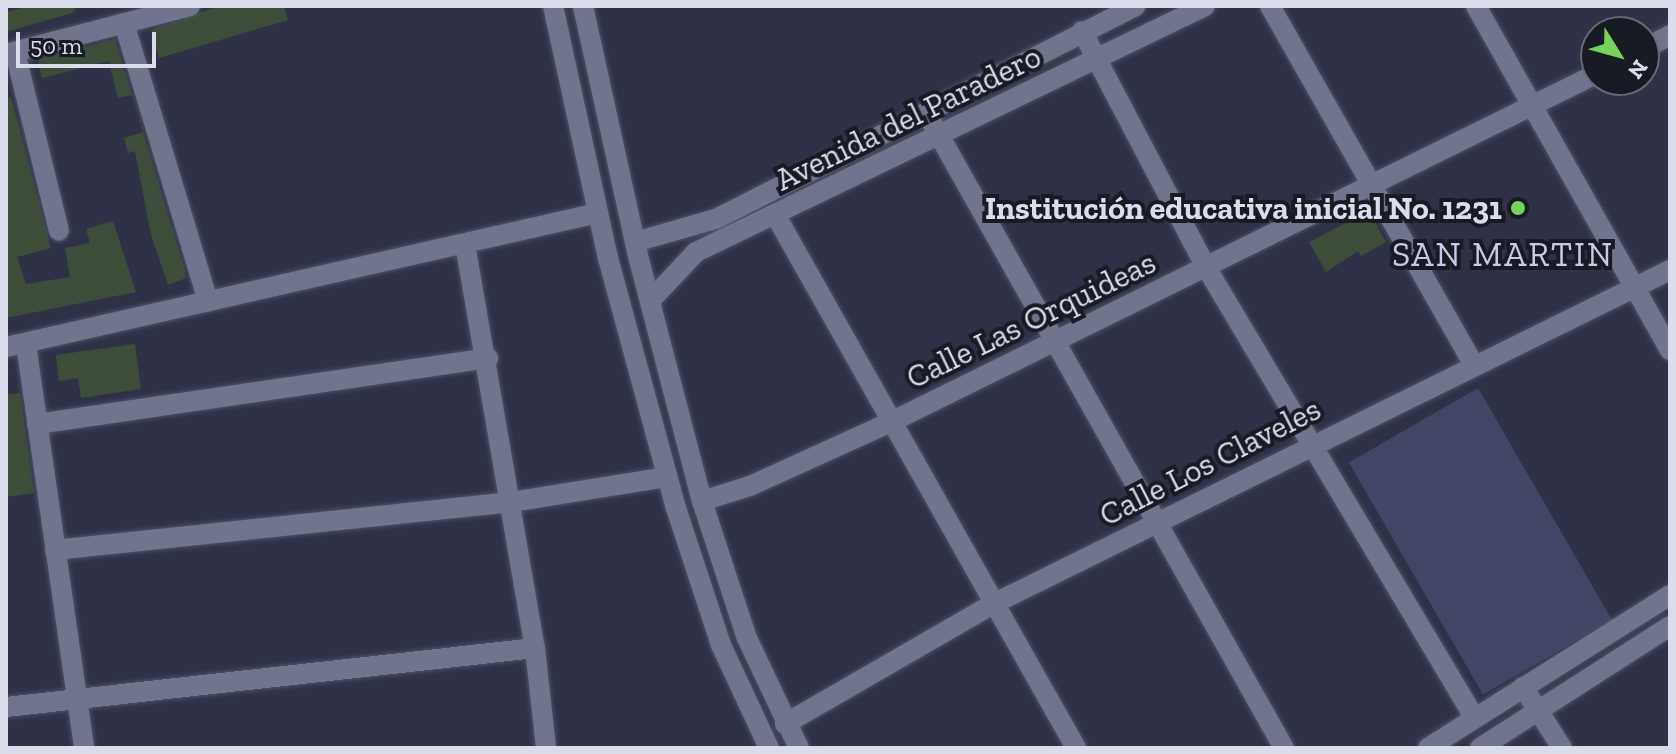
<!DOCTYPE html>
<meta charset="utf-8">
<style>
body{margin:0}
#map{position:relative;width:1676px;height:754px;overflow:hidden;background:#2f3247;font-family:"Zilla Slab",serif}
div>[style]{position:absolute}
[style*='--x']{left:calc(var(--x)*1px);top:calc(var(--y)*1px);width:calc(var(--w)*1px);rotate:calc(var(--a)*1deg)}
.green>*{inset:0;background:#424665;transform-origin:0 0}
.building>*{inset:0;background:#3d4d39}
.roads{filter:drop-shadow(0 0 2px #4e5062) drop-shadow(0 0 2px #4e5062)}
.minor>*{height:20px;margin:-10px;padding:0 10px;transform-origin:10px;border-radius:10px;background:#70748c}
.tertiary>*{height:20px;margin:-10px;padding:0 10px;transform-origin:10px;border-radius:10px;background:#70748c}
.secondary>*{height:20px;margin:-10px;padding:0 10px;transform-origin:10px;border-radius:10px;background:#70748c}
.dots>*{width:22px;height:22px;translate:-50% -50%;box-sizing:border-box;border:4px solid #191b24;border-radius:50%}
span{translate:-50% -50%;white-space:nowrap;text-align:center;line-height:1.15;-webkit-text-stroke:8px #191b24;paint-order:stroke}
.street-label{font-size:32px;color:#dbddeb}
.poi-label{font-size:32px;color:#dbddeb;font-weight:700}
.right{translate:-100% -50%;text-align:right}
.neighbourhood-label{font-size:34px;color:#c5cae5;letter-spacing:2px}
.frame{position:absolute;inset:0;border:8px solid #dbddeb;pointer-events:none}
.north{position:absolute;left:1580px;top:16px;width:80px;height:80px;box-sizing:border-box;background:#191b24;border:2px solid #676974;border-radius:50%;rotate:127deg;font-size:22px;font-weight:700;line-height:32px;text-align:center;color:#dbddeb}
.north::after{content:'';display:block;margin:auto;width:28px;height:36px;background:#76d25a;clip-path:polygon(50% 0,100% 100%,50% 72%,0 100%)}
.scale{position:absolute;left:16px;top:32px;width:140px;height:36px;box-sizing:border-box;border:4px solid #dbddeb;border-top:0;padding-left:10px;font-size:24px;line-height:28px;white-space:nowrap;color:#dbddeb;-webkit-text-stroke:6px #191b24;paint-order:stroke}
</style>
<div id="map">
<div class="green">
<div style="left:1478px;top:388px;width:268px;height:149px;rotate:60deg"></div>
</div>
<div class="building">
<div style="clip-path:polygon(29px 6px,75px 6px,75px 12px,6px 32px,6px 12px)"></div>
<div style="clip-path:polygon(219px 6px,284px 6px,288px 20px,159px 58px,151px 30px)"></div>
<div style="clip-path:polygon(115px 39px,132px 95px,118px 98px,109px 61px,42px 78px,38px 59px)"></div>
<div style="clip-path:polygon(11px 97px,51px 248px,17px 257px,26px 284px,70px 277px,65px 248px,90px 243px,86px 229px,113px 221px,136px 292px,6px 318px,6px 98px)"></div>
<div style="clip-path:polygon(143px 132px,185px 271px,186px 278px,168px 285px,151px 235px,135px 151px,128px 153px,124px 138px)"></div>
<div style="clip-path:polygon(1369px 211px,1386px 242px,1361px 256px,1358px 251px,1326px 272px,1309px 242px)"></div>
<div style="clip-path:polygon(135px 344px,141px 389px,81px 398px,78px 378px,59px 381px,56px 355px)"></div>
<div style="clip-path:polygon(20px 393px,34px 493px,6px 497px,6px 395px)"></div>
</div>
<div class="roads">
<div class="minor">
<div style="--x:1270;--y:6;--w:413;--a:60.4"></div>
<div style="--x:1476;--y:6;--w:395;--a:60.6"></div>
<div style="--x:124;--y:23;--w:291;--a:73.2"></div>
<div style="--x:1082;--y:31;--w:267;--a:62.3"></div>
<div style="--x:1206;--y:267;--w:524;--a:59.22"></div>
<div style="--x:1644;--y:49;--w:30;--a:-28"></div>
<div style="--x:15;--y:52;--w:184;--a:76.2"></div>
<div style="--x:6;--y:54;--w:190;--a:-14.6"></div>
<div style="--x:926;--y:112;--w:730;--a:60.63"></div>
<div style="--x:776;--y:216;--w:611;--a:60.58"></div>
<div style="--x:465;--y:244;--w:410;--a:80.2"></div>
<div style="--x:535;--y:648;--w:101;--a:83.7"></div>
<div style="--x:26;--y:344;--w:408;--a:81.8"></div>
<div style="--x:6;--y:347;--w:607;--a:-12.75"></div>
<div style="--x:37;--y:424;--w:456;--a:-8.3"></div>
<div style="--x:702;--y:501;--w:50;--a:-17.4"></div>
<div style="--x:750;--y:486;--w:155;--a:-24.4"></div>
<div style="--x:891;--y:422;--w:786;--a:-26.27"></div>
<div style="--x:55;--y:550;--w:459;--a:-6"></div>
<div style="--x:511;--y:502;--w:158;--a:-9.1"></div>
<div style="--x:1523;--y:687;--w:72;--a:57.4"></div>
<div style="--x:6;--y:707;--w:532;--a:-6.36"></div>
<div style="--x:785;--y:724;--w:238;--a:-30"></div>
<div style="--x:991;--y:605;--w:757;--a:-26.26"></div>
</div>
<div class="tertiary">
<div style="--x:635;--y:242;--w:84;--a:-15.9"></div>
<div style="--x:716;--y:219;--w:470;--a:-26.9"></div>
<div style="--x:650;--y:301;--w:67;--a:-46.8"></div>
<div style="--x:696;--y:252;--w:565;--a:-25.79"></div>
<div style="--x:1428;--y:748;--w:286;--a:-32.3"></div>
<div style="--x:1480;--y:748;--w:226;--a:-32.7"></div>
</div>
<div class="secondary">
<div style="--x:553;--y:6;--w:258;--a:77.7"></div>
<div style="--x:608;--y:258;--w:259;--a:74.8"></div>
<div style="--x:676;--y:508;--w:144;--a:71.8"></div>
<div style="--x:721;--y:645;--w:114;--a:65"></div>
<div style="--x:583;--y:6;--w:252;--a:77.6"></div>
<div style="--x:637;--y:252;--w:257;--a:75.4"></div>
<div style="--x:702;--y:501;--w:142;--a:71.9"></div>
<div style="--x:746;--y:636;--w:124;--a:64.7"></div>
</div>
</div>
<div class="dots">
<div style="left:1518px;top:208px;background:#76d25a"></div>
</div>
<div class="street-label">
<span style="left:908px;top:118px;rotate:-26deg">Avenida del Paradero</span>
<span style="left:1031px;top:320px;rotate:-26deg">Calle Las Orquideas</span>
<span style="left:1210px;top:462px;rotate:-27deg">Calle Los Claveles</span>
</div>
<div class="poi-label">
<span class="right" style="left:1502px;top:208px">Institución educativa inicial No. 1231</span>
</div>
<div class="neighbourhood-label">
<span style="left:1503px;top:255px">SAN MARTIN</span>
</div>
<div class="frame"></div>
<div class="north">N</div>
<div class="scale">50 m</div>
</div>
